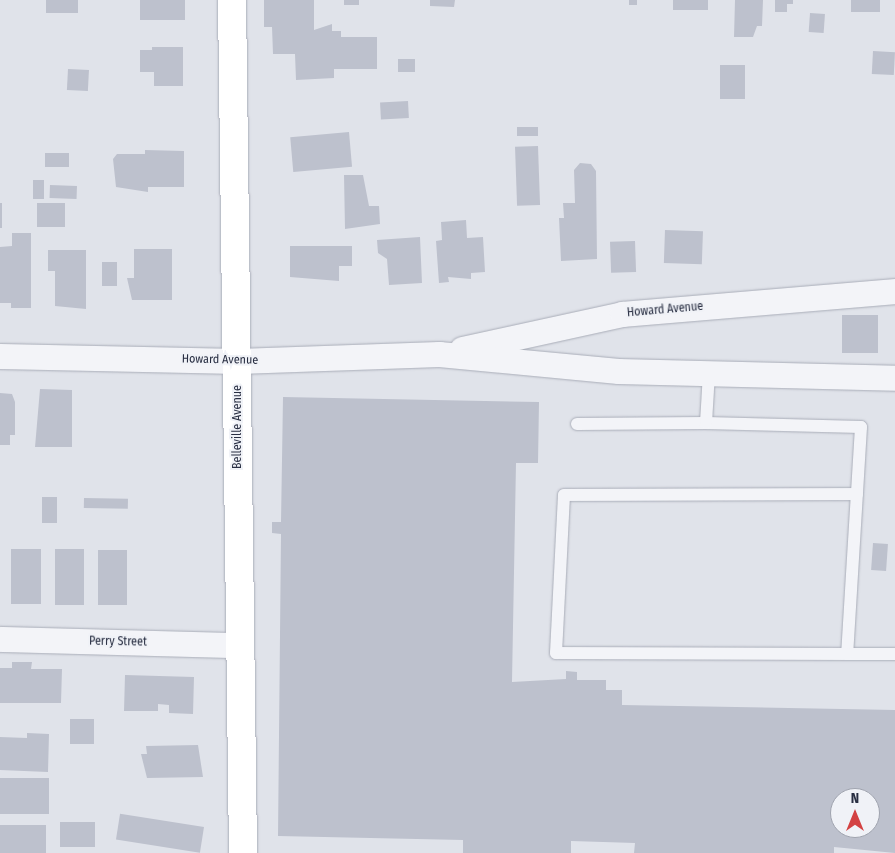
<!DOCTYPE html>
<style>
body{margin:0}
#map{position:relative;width:895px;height:853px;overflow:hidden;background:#e0e3ea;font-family:"Fira Sans Condensed",sans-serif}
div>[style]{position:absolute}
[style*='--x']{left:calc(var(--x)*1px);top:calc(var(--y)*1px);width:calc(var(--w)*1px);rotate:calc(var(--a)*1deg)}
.building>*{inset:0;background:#bdc1cd;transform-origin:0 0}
.roads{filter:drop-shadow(0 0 1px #a9adb8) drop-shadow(0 0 1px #a9adb8)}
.service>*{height:12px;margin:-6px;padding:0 6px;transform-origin:6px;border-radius:6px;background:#f3f4f8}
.minor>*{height:25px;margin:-12.5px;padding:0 12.5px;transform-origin:12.5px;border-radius:12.5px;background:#f3f4f8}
.secondary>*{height:28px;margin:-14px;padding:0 14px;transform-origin:14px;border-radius:14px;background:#fff}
span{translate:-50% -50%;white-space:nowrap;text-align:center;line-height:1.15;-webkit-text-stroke:4px #f0f2f7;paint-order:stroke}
.street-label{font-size:12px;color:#282e42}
.north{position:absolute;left:830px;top:788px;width:50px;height:50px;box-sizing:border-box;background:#f0f2f7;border:1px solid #a0a4af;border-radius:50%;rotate:0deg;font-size:14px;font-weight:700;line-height:20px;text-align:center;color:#282e42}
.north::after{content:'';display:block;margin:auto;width:18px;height:22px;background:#d34243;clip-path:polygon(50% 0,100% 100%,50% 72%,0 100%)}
</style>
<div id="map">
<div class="building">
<div style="left:46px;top:0;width:32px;height:13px"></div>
<div style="left:140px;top:0;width:45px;height:20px"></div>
<div style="clip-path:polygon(264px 0,314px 0,314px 30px,332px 24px,332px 31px,341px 31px,341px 37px,377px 37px,377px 69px,334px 69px,334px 78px,296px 80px,295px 54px,273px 54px,272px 27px,264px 27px)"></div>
<div style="left:344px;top:0;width:15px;height:5px"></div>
<div style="clip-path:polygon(430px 0,455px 0,454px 7px,430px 6px)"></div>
<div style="left:629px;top:0;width:8px;height:5px"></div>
<div style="left:673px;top:0;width:35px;height:10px"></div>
<div style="clip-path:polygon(735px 0,763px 0,762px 26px,757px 26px,753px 37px,734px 37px)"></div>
<div style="clip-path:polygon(775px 0,793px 0,793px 4px,787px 4px,787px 12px,775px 12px)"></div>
<div style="left:851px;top:0;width:29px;height:12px"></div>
<div style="left:810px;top:13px;width:15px;height:19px;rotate:4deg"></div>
<div style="clip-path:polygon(152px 47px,183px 47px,183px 86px,154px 86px,154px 72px,140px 72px,140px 50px,152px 50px)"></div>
<div style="left:873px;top:51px;width:22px;height:23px;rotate:3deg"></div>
<div style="left:398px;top:59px;width:17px;height:13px"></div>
<div style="left:720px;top:65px;width:25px;height:34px"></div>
<div style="left:68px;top:69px;width:21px;height:21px;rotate:3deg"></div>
<div style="left:408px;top:101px;width:17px;height:28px;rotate:87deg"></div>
<div style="left:517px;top:127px;width:21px;height:9px"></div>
<div style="left:349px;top:132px;width:35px;height:59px;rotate:85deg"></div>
<div style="left:538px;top:146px;width:59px;height:23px;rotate:88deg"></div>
<div style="clip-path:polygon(145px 150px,184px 151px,184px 187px,148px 187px,148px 192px,116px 187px,113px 159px,117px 154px,145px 154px)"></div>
<div style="left:45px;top:153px;width:24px;height:14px"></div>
<div style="clip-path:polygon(580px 163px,591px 164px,596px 171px,597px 259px,561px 261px,559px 218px,564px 218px,563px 203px,575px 203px,574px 170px)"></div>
<div style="clip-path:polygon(344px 175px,363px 175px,369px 206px,379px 206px,380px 224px,345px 229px)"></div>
<div style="left:33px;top:180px;width:11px;height:19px"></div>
<div style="left:50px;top:185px;width:27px;height:13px;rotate:2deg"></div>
<div style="left:0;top:203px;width:2px;height:25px"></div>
<div style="left:37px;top:203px;width:28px;height:24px"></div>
<div style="clip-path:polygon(466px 220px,467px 238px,483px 237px,485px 272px,471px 273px,471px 279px,448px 277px,449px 282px,439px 283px,436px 241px,442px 240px,441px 222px)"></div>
<div style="left:665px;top:230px;width:38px;height:33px;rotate:2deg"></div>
<div style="clip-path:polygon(12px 233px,31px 233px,31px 308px,11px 308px,11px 303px,0 303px,0 247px,12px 246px)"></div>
<div style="clip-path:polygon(420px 237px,422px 283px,389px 285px,387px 259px,378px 253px,377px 240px)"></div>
<div style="left:635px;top:241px;width:31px;height:25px;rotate:88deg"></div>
<div style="clip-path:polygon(290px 246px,352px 246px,352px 266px,339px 266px,339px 281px,290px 277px)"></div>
<div style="clip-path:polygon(134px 249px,172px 249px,172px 300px,132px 300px,127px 278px,134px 278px)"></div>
<div style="clip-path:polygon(48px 250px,86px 250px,86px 309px,55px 306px,55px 271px,48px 271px)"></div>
<div style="left:102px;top:262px;width:15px;height:24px"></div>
<div style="left:878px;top:315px;width:38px;height:36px;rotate:90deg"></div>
<div style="clip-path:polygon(40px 389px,72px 390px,72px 447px,35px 447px)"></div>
<div style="clip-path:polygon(0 393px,12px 394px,15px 402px,15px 435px,10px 435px,10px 445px,0 445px)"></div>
<div style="clip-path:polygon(evenodd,283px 397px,539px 402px,538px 463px,516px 463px,512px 682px,566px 679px,566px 671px,577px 672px,577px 680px,606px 680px,606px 690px,622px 690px,622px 705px,895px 710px,895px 853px,834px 847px,834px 853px,634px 853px,635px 843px,571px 841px,571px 853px,463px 853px,463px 840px,278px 836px,281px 534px,272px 533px,272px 522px,281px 522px,283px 397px,840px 798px,870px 798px,870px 828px,840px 828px,840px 798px)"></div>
<div style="left:42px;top:497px;width:15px;height:26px"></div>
<div style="left:84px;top:498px;width:44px;height:10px;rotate:1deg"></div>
<div style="left:873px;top:543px;width:15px;height:27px;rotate:4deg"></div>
<div style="left:11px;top:549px;width:30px;height:55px"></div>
<div style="left:55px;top:549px;width:29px;height:56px"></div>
<div style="left:98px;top:550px;width:29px;height:55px"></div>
<div style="clip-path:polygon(12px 662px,32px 662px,31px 669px,62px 669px,61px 703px,0 703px,0 668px,12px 668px)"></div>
<div style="clip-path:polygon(125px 675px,194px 677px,193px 714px,169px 713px,169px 705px,158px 704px,158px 711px,124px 711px)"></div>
<div style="left:70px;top:719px;width:24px;height:25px"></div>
<div style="clip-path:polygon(27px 733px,49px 734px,48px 772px,0 770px,0 737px,27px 738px)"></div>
<div style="clip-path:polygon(198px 745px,203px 777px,147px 778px,141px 754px,147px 754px,146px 746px)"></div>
<div style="left:0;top:778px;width:49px;height:36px"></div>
<div style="left:95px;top:822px;width:25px;height:35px;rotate:90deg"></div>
<div style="left:0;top:825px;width:46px;height:28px"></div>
<div style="left:204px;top:827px;width:26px;height:85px;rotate:99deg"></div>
</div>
<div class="roads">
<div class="service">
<div style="--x:706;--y:423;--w:155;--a:1.5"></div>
<div style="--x:861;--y:427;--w:227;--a:93.5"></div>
<div style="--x:847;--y:654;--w:48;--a:0"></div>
<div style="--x:577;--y:424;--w:129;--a:-0.4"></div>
<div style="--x:706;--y:423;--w:50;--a:-86.6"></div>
<div style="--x:847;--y:654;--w:291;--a:-179.8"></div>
<div style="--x:556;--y:653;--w:158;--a:-87.1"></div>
<div style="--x:564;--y:495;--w:293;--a:-0.2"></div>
</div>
<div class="minor">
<div style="--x:462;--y:349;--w:164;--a:-12.3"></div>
<div style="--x:622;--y:314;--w:274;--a:-4.8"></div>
<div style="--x:0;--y:356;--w:238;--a:1.2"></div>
<div style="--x:238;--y:361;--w:201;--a:-2"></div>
<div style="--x:439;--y:354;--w:180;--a:5.4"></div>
<div style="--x:618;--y:371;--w:277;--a:1.4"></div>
<div style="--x:0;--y:639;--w:237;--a:1.5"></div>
</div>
<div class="secondary">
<div style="--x:232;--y:0;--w:853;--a:89.26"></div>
</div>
</div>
<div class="street-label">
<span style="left:665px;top:310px;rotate:-5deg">Howard Avenue</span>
<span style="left:220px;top:360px;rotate:1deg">Howard Avenue</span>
<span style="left:238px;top:427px;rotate:-90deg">Belleville Avenue</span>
<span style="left:118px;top:642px;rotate:1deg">Perry Street</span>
</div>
<div class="north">N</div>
</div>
